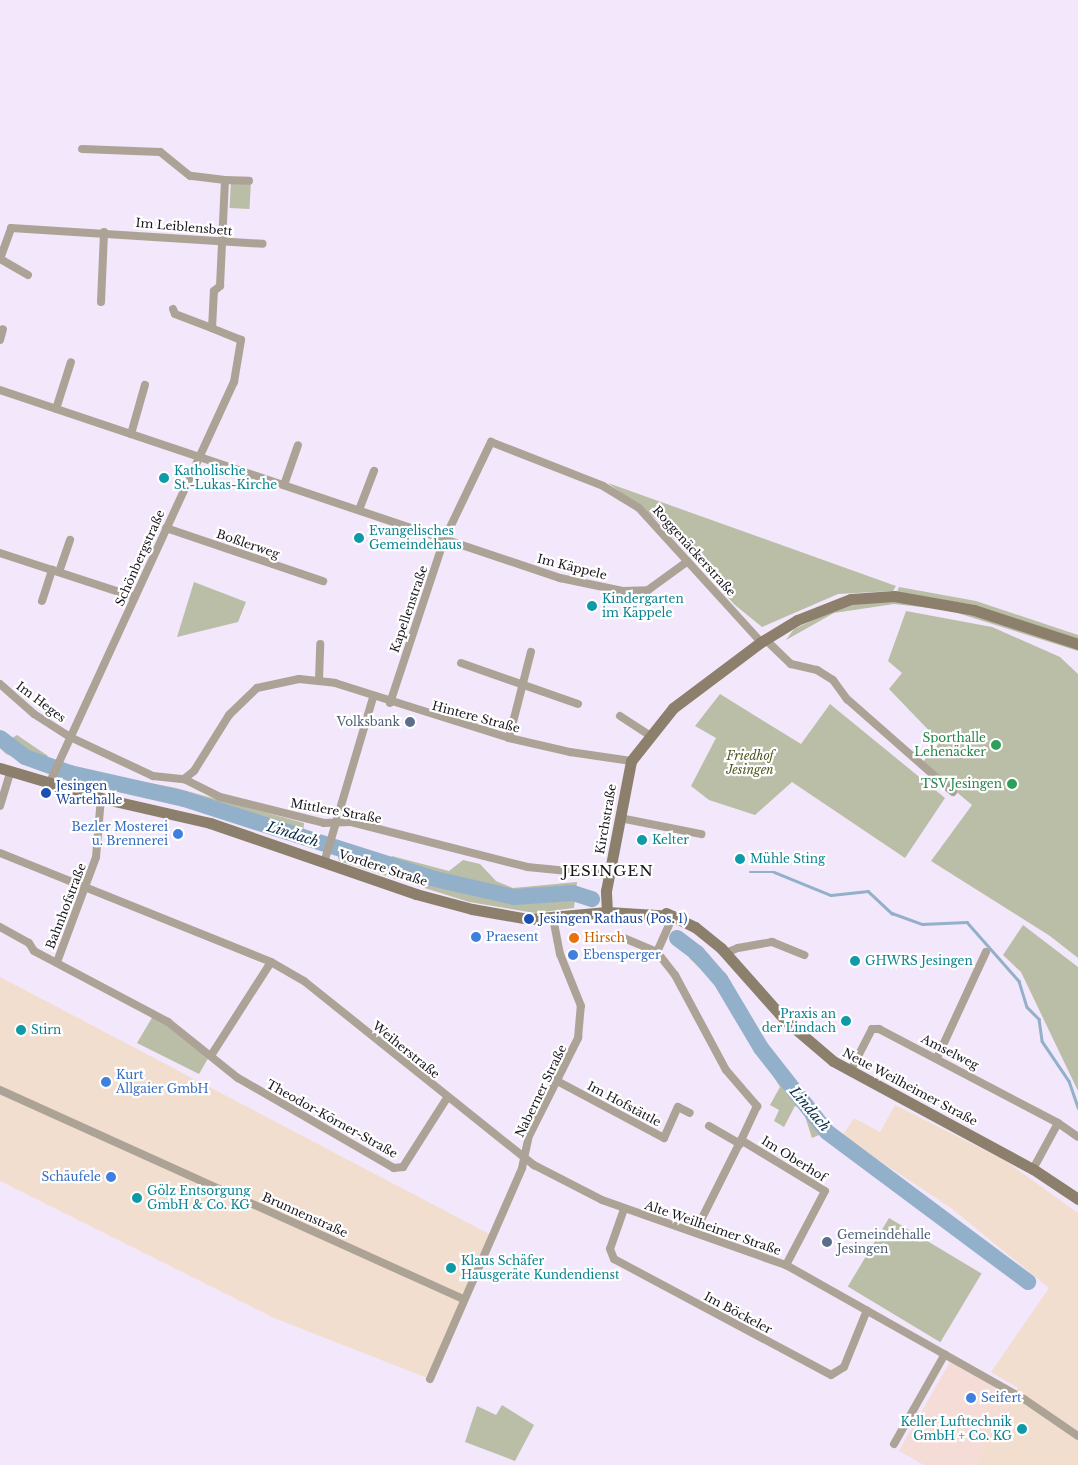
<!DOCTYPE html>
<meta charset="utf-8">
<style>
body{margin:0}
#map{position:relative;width:1078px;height:1465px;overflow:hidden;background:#f2e7fb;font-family:"Libre Baskerville",serif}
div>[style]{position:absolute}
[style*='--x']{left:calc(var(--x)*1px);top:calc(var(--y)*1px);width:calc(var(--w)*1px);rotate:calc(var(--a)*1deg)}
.commercial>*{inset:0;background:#f6dcd6}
.industrial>*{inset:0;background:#f2decf}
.green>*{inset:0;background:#babea7;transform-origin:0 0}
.stream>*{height:2.5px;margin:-1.25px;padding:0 1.25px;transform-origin:1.25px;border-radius:1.25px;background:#93b0ca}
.river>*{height:16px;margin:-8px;padding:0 8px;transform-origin:8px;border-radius:8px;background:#93b0ca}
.street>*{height:8px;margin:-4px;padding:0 4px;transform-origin:4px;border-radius:4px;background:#aca396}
.secondary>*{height:11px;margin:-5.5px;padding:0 5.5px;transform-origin:5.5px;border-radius:5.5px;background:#8c806c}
.dots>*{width:14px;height:14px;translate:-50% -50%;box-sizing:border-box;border:2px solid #fff;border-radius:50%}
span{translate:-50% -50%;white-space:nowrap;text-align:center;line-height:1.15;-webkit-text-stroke:4.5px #fff;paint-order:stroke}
.street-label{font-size:12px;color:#1a161d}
.culture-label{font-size:12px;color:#0d838f}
.left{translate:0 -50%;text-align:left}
.right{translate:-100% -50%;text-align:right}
.service-label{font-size:12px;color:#4e5e75}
.leisure-label{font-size:12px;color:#27864d}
.park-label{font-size:12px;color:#515820;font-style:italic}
.transit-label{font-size:12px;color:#164399}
.shop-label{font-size:12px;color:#366cbe}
.food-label{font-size:12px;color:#c56008}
.water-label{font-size:14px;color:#062c46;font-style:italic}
.quarter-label{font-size:15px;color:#1a161d;letter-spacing:1px}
</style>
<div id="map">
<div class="commercial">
<div style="clip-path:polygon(950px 1362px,1013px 1398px,975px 1465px,924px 1465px,899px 1451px)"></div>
</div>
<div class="industrial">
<div style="clip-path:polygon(0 977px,493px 1236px,430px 1379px,274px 1318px,0 1181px)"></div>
<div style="clip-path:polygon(895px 1105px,1004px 1160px,1078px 1213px,1078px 1465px,975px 1465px,1018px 1388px,991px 1372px,1049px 1288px,951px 1208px,842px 1136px,854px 1118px,880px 1132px)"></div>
</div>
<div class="green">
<div style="left:231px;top:180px;width:20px;height:28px;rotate:3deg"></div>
<div style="clip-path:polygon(608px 483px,896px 586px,893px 591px,838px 594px,762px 627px,735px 605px,657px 520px)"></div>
<div style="clip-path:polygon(194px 582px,246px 602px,238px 622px,177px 637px)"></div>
<div style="clip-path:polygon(899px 587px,976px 601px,1078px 635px,1078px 639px,974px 605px,897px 592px)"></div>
<div style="clip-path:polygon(894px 600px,948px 607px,1078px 647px,1078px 651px,948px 610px,894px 604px,834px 613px,786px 640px,794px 629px,845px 605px)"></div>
<div style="clip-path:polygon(906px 611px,992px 627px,1060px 657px,1078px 674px,1078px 958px,1050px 936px,931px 861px,972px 805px,922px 763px,940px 742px,889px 689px,902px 673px,888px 661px)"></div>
<div style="clip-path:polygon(720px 694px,801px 744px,830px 704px,945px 798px,905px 858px,792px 782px,755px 815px,709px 800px,691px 786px,716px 738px,695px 726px)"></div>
<div style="clip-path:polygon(0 730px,9px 740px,17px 735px,48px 756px,39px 766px,6px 754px,0 748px)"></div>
<div style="clip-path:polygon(63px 766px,176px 788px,304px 823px,303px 836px,173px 793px,171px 801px,69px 777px)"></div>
<div style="clip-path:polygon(337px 852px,383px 867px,392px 856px,449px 871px,463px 860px,480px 864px,496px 881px,513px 888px,577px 882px,574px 908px,535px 913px,469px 902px,339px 861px)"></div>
<div style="clip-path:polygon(1023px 925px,1078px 967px,1078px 1091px,1021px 972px,1003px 955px)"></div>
<div style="clip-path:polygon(693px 952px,719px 981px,760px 1049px,824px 1133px,812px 1138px,803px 1110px,795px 1106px,784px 1127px,774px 1121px,779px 1110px,770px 1105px,780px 1087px,715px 983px,689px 958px)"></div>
<div style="clip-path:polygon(153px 1016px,210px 1055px,199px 1074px,137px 1043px)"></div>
<div style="left:889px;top:1218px;width:108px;height:80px;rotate:31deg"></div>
<div style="clip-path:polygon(502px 1405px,534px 1425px,515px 1461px,465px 1442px,477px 1406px,496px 1415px)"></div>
</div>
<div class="stream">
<div style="--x:750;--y:872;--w:24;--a:0"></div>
<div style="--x:774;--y:872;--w:61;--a:22"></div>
<div style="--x:831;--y:895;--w:37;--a:-6"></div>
<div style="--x:868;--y:891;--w:33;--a:43"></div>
<div style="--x:892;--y:913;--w:32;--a:20"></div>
<div style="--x:922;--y:924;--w:45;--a:-2.5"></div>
<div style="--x:967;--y:922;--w:79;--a:48.6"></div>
<div style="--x:1019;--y:981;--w:27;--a:73"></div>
<div style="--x:1027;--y:1007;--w:17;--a:45"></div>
<div style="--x:1039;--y:1019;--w:22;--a:82"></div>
<div style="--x:1042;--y:1041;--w:48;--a:56"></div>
<div style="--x:1069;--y:1081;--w:28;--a:71"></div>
</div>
<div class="river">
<div style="--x:0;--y:738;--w:31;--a:37"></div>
<div style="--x:25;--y:757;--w:48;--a:19.6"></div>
<div style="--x:70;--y:773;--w:117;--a:12.8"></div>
<div style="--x:184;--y:799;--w:259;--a:17.7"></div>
<div style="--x:431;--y:878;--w:85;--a:12.9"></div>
<div style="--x:514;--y:897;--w:59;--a:-3.9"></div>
<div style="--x:573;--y:893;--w:20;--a:18"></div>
<div style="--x:677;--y:938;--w:25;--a:37"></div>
<div style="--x:697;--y:953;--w:35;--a:49"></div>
<div style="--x:720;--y:979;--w:80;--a:59.3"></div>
<div style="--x:761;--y:1048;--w:107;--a:51.8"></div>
<div style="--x:827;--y:1132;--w:251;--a:36.7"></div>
</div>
<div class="street">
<div style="--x:225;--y:180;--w:24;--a:2"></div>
<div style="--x:0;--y:259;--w:33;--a:-70"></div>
<div style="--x:11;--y:228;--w:252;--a:3.6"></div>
<div style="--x:2;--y:260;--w:30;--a:30"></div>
<div style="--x:101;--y:302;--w:70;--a:-87.5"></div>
<div style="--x:173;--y:309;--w:5;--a:68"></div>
<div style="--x:175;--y:314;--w:40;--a:21"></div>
<div style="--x:0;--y:340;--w:11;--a:-75"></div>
<div style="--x:0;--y:390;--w:591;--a:18.56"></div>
<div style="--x:560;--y:578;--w:64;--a:11.7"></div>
<div style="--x:623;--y:591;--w:25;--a:-2"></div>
<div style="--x:648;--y:590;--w:49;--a:-35.9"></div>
<div style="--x:56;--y:409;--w:49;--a:-72.3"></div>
<div style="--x:131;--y:434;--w:51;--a:-74.1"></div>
<div style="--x:284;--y:485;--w:42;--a:-70.7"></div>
<div style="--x:359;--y:510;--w:42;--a:-69"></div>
<div style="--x:166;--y:528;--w:166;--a:18.7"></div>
<div style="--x:0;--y:553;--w:142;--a:18.1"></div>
<div style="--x:59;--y:572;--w:34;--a:-71"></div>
<div style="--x:42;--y:601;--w:33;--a:-72"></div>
<div style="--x:765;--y:639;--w:36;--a:44"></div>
<div style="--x:791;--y:664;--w:27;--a:13"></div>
<div style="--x:817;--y:670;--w:19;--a:32"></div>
<div style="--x:833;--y:680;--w:24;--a:54"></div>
<div style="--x:847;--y:699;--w:141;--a:41.3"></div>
<div style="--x:461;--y:663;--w:124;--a:19.3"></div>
<div style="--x:319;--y:680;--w:36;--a:-88"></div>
<div style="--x:0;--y:684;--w:45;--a:41.4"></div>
<div style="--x:34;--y:714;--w:43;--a:32.6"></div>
<div style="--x:70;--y:737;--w:92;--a:25.2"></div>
<div style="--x:153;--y:776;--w:31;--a:6"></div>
<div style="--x:184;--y:779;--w:40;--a:26.6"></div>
<div style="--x:220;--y:797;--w:107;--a:14"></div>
<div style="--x:324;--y:823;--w:27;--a:-2"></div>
<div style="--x:351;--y:822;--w:182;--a:14.3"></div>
<div style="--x:527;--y:867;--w:83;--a:5.5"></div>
<div style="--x:390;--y:703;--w:172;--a:-71.7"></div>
<div style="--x:444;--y:540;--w:109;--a:-64.4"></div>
<div style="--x:491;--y:442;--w:120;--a:21.4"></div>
<div style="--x:603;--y:486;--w:42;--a:31.4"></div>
<div style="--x:639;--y:508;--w:181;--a:47.7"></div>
<div style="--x:620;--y:716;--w:35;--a:33"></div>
<div style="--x:509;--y:738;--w:89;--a:-75.7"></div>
<div style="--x:184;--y:779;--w:13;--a:-39"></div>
<div style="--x:194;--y:771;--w:66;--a:-58"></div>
<div style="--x:229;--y:715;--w:39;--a:-44"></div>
<div style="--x:257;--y:688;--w:43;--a:-12.1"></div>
<div style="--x:299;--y:679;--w:36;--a:6"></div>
<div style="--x:335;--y:683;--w:182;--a:17.5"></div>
<div style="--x:509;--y:738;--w:63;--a:12.9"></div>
<div style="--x:570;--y:752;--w:62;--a:8.4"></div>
<div style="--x:49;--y:784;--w:443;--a:-65.3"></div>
<div style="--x:234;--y:382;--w:43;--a:-80.5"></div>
<div style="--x:241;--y:340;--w:31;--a:-158"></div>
<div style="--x:212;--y:328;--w:37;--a:-87"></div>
<div style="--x:214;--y:291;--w:8;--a:-40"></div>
<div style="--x:220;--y:286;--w:106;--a:-87.3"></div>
<div style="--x:225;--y:180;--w:35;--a:-173"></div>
<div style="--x:190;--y:176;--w:38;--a:-141"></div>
<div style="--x:160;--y:152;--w:78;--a:-177.8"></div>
<div style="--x:0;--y:806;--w:37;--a:-73"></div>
<div style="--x:620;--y:818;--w:83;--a:11.2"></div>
<div style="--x:0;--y:853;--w:292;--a:21.9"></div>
<div style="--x:271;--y:962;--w:38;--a:30"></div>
<div style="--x:304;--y:981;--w:295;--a:38.7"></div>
<div style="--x:534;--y:1165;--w:76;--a:27.2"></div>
<div style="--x:602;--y:1200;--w:195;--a:19.5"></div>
<div style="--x:786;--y:1265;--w:273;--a:29.4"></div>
<div style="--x:1024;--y:1399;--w:65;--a:34.4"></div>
<div style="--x:324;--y:863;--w:172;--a:-73.5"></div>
<div style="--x:0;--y:927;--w:33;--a:29"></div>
<div style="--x:29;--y:943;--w:9;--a:58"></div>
<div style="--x:34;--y:951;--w:152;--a:27.9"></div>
<div style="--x:168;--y:1022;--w:90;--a:38.7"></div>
<div style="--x:238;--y:1078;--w:180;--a:30"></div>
<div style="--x:394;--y:1168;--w:9;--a:-6"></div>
<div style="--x:403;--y:1167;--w:82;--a:-57.5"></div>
<div style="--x:619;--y:936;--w:41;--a:22.8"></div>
<div style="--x:657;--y:952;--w:29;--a:52"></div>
<div style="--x:675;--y:975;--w:108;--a:61.8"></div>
<div style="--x:726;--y:1070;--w:48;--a:49.3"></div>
<div style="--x:757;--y:1106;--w:38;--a:115"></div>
<div style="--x:741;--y:1140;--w:98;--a:31.3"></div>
<div style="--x:825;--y:1191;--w:84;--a:117.8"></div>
<div style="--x:657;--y:952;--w:39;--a:-66"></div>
<div style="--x:726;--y:953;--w:13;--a:-23"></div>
<div style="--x:738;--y:948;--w:35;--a:-10"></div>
<div style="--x:772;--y:942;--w:35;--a:22"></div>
<div style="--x:57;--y:962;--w:112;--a:-69.6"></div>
<div style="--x:96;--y:857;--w:59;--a:-85.2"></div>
<div style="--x:212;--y:1054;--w:109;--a:-57.3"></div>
<div style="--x:937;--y:1058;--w:117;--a:-65.2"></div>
<div style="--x:850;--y:1072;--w:48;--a:-62.9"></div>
<div style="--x:872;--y:1029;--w:7;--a:0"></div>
<div style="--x:879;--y:1029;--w:202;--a:27.7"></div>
<div style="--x:1058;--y:1123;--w:24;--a:35"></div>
<div style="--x:559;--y:1082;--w:119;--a:28.1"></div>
<div style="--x:664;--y:1138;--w:34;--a:-66"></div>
<div style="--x:678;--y:1107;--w:13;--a:27"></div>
<div style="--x:0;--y:1090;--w:508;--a:24.29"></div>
<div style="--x:709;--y:1126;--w:36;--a:30"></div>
<div style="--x:1033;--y:1169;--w:52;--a:-61.5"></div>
<div style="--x:624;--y:1209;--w:42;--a:109.3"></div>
<div style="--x:610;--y:1249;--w:11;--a:68"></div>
<div style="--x:614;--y:1259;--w:246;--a:28.1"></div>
<div style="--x:831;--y:1375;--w:15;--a:-32"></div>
<div style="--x:844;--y:1367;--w:61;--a:-68"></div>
<div style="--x:695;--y:1232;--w:103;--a:-63.4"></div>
<div style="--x:430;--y:1379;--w:230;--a:-66.4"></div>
<div style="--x:522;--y:1168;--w:33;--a:-78"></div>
<div style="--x:529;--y:1136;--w:110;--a:-63.4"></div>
<div style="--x:578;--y:1038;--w:32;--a:-85"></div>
<div style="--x:581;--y:1006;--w:56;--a:-112"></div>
<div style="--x:560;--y:954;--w:37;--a:-101"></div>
<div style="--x:894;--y:1444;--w:103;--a:-60.5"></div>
</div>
<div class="secondary">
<div style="--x:0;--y:768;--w:105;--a:16.5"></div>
<div style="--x:101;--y:798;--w:112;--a:12.9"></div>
<div style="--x:210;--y:823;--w:218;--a:19"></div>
<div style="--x:416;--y:894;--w:58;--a:15"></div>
<div style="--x:472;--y:909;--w:58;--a:10"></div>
<div style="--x:529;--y:919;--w:78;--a:-5.1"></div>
<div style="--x:607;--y:912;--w:66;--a:3.5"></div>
<div style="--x:607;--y:912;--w:21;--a:-93"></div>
<div style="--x:606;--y:891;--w:132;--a:-79.1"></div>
<div style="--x:631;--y:761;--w:68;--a:-51.6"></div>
<div style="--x:673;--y:708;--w:110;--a:-36.9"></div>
<div style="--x:761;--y:642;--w:42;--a:-31.4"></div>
<div style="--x:797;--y:620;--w:58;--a:-21.3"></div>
<div style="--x:851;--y:599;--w:43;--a:-4"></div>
<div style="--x:894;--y:596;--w:81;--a:9.9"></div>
<div style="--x:974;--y:610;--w:109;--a:18.1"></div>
<div style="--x:666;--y:913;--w:32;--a:26"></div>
<div style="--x:695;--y:927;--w:33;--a:39"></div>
<div style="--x:721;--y:948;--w:96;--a:48.4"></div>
<div style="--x:785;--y:1020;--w:63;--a:40.5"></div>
<div style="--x:833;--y:1061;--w:227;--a:28.4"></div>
<div style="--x:1033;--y:1169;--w:54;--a:33.7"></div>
</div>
<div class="dots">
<div style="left:164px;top:478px;background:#0f9aa8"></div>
<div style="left:359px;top:538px;background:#0f9aa8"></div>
<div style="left:592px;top:606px;background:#0f9aa8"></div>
<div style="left:410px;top:722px;background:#5c6f8a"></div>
<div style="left:996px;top:745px;background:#2e9e5b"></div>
<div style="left:1012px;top:784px;background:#2e9e5b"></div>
<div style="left:46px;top:793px;background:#1a4fb4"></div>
<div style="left:178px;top:834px;background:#3f7fe0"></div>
<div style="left:642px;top:840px;background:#0f9aa8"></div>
<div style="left:740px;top:859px;background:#0f9aa8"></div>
<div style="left:529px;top:919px;background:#1a4fb4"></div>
<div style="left:476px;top:937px;background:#3f7fe0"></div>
<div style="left:574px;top:938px;background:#e8710a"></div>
<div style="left:573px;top:955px;background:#3f7fe0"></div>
<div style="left:855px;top:961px;background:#0f9aa8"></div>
<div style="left:846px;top:1021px;background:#0f9aa8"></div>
<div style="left:21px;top:1030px;background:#0f9aa8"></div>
<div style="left:106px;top:1082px;background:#3f7fe0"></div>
<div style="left:111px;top:1177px;background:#3f7fe0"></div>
<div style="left:137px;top:1198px;background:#0f9aa8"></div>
<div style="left:827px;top:1242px;background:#5c6f8a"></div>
<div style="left:451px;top:1268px;background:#0f9aa8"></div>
<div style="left:971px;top:1398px;background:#3f7fe0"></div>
<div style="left:1022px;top:1429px;background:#0f9aa8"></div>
</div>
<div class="street-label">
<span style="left:184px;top:227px;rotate:5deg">Im Leiblensbett</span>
<span style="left:248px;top:544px;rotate:19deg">Boßlerweg</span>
<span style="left:694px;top:551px;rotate:48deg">Roggenäckerstraße</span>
<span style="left:140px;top:558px;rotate:-66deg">Schönbergstraße</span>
<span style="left:572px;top:567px;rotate:14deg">Im Käppele</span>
<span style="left:409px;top:609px;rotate:-71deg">Kapellenstraße</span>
<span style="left:41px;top:702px;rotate:37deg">Im Heges</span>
<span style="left:476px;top:717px;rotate:15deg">Hintere Straße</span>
<span style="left:336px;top:811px;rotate:10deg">Mittlere Straße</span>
<span style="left:606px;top:819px;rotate:-80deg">Kirchstraße</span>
<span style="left:383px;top:868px;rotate:18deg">Vordere Straße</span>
<span style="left:66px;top:906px;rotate:-69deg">Bahnhofstraße</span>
<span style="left:406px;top:1050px;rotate:39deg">Weiherstraße</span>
<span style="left:950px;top:1052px;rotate:27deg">Amselweg</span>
<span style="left:910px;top:1087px;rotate:28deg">Neue Weilheimer Straße</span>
<span style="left:541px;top:1091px;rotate:-64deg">Naberner Straße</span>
<span style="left:624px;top:1104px;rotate:28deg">Im Hofstättle</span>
<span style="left:332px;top:1119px;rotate:29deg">Theodor-Körner-Straße</span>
<span style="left:794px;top:1159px;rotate:32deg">Im Oberhof</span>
<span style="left:305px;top:1215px;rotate:24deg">Brunnenstraße</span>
<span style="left:713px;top:1228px;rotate:19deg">Alte Weilheimer Straße</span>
<span style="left:738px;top:1313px;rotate:28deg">Im Böckeler</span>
</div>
<div class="culture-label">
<span class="left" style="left:174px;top:478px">Katholische<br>St.-Lukas-Kirche</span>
<span class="left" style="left:369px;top:538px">Evangelisches<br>Gemeindehaus</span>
<span class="left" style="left:602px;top:606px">Kindergarten<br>im Käppele</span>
<span class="left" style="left:652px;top:840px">Kelter</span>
<span class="left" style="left:750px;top:859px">Mühle Sting</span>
<span class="left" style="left:865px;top:961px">GHWRS Jesingen</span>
<span class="right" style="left:836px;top:1021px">Praxis an<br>der Lindach</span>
<span class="left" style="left:31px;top:1030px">Stirn</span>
<span class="left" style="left:147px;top:1198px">Gölz Entsorgung<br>GmbH &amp; Co. KG</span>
<span class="left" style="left:461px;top:1268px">Klaus Schäfer<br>Hausgeräte Kundendienst</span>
<span class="right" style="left:1012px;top:1429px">Keller Lufttechnik<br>GmbH + Co. KG</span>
</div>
<div class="service-label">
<span class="right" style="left:400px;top:722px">Volksbank</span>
<span class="left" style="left:837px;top:1242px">Gemeindehalle<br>Jesingen</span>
</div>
<div class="leisure-label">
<span class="right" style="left:986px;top:745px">Sporthalle<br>Lehenäcker</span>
<span class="right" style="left:1002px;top:784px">TSV Jesingen</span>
</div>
<div class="park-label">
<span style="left:750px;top:763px">Friedhof<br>Jesingen</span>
</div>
<div class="transit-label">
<span class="left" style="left:56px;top:793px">Jesingen<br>Wartehalle</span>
<span class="left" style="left:539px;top:919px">Jesingen Rathaus (Pos. 1)</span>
</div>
<div class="shop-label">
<span class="right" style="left:168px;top:834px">Bezler Mosterei<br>u. Brennerei</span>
<span class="left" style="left:486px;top:937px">Praesent</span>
<span class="left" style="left:583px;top:955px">Ebensperger</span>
<span class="left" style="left:116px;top:1082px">Kurt<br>Allgaier GmbH</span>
<span class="right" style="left:101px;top:1177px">Schäufele</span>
<span class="left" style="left:981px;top:1398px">Seifert</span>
</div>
<div class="food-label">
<span class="left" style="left:584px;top:938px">Hirsch</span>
</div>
<div class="water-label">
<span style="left:293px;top:834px;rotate:18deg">Lindach</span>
<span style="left:810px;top:1109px;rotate:50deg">Lindach</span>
</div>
<div class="quarter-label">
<span style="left:608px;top:871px">JESINGEN</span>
</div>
</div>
